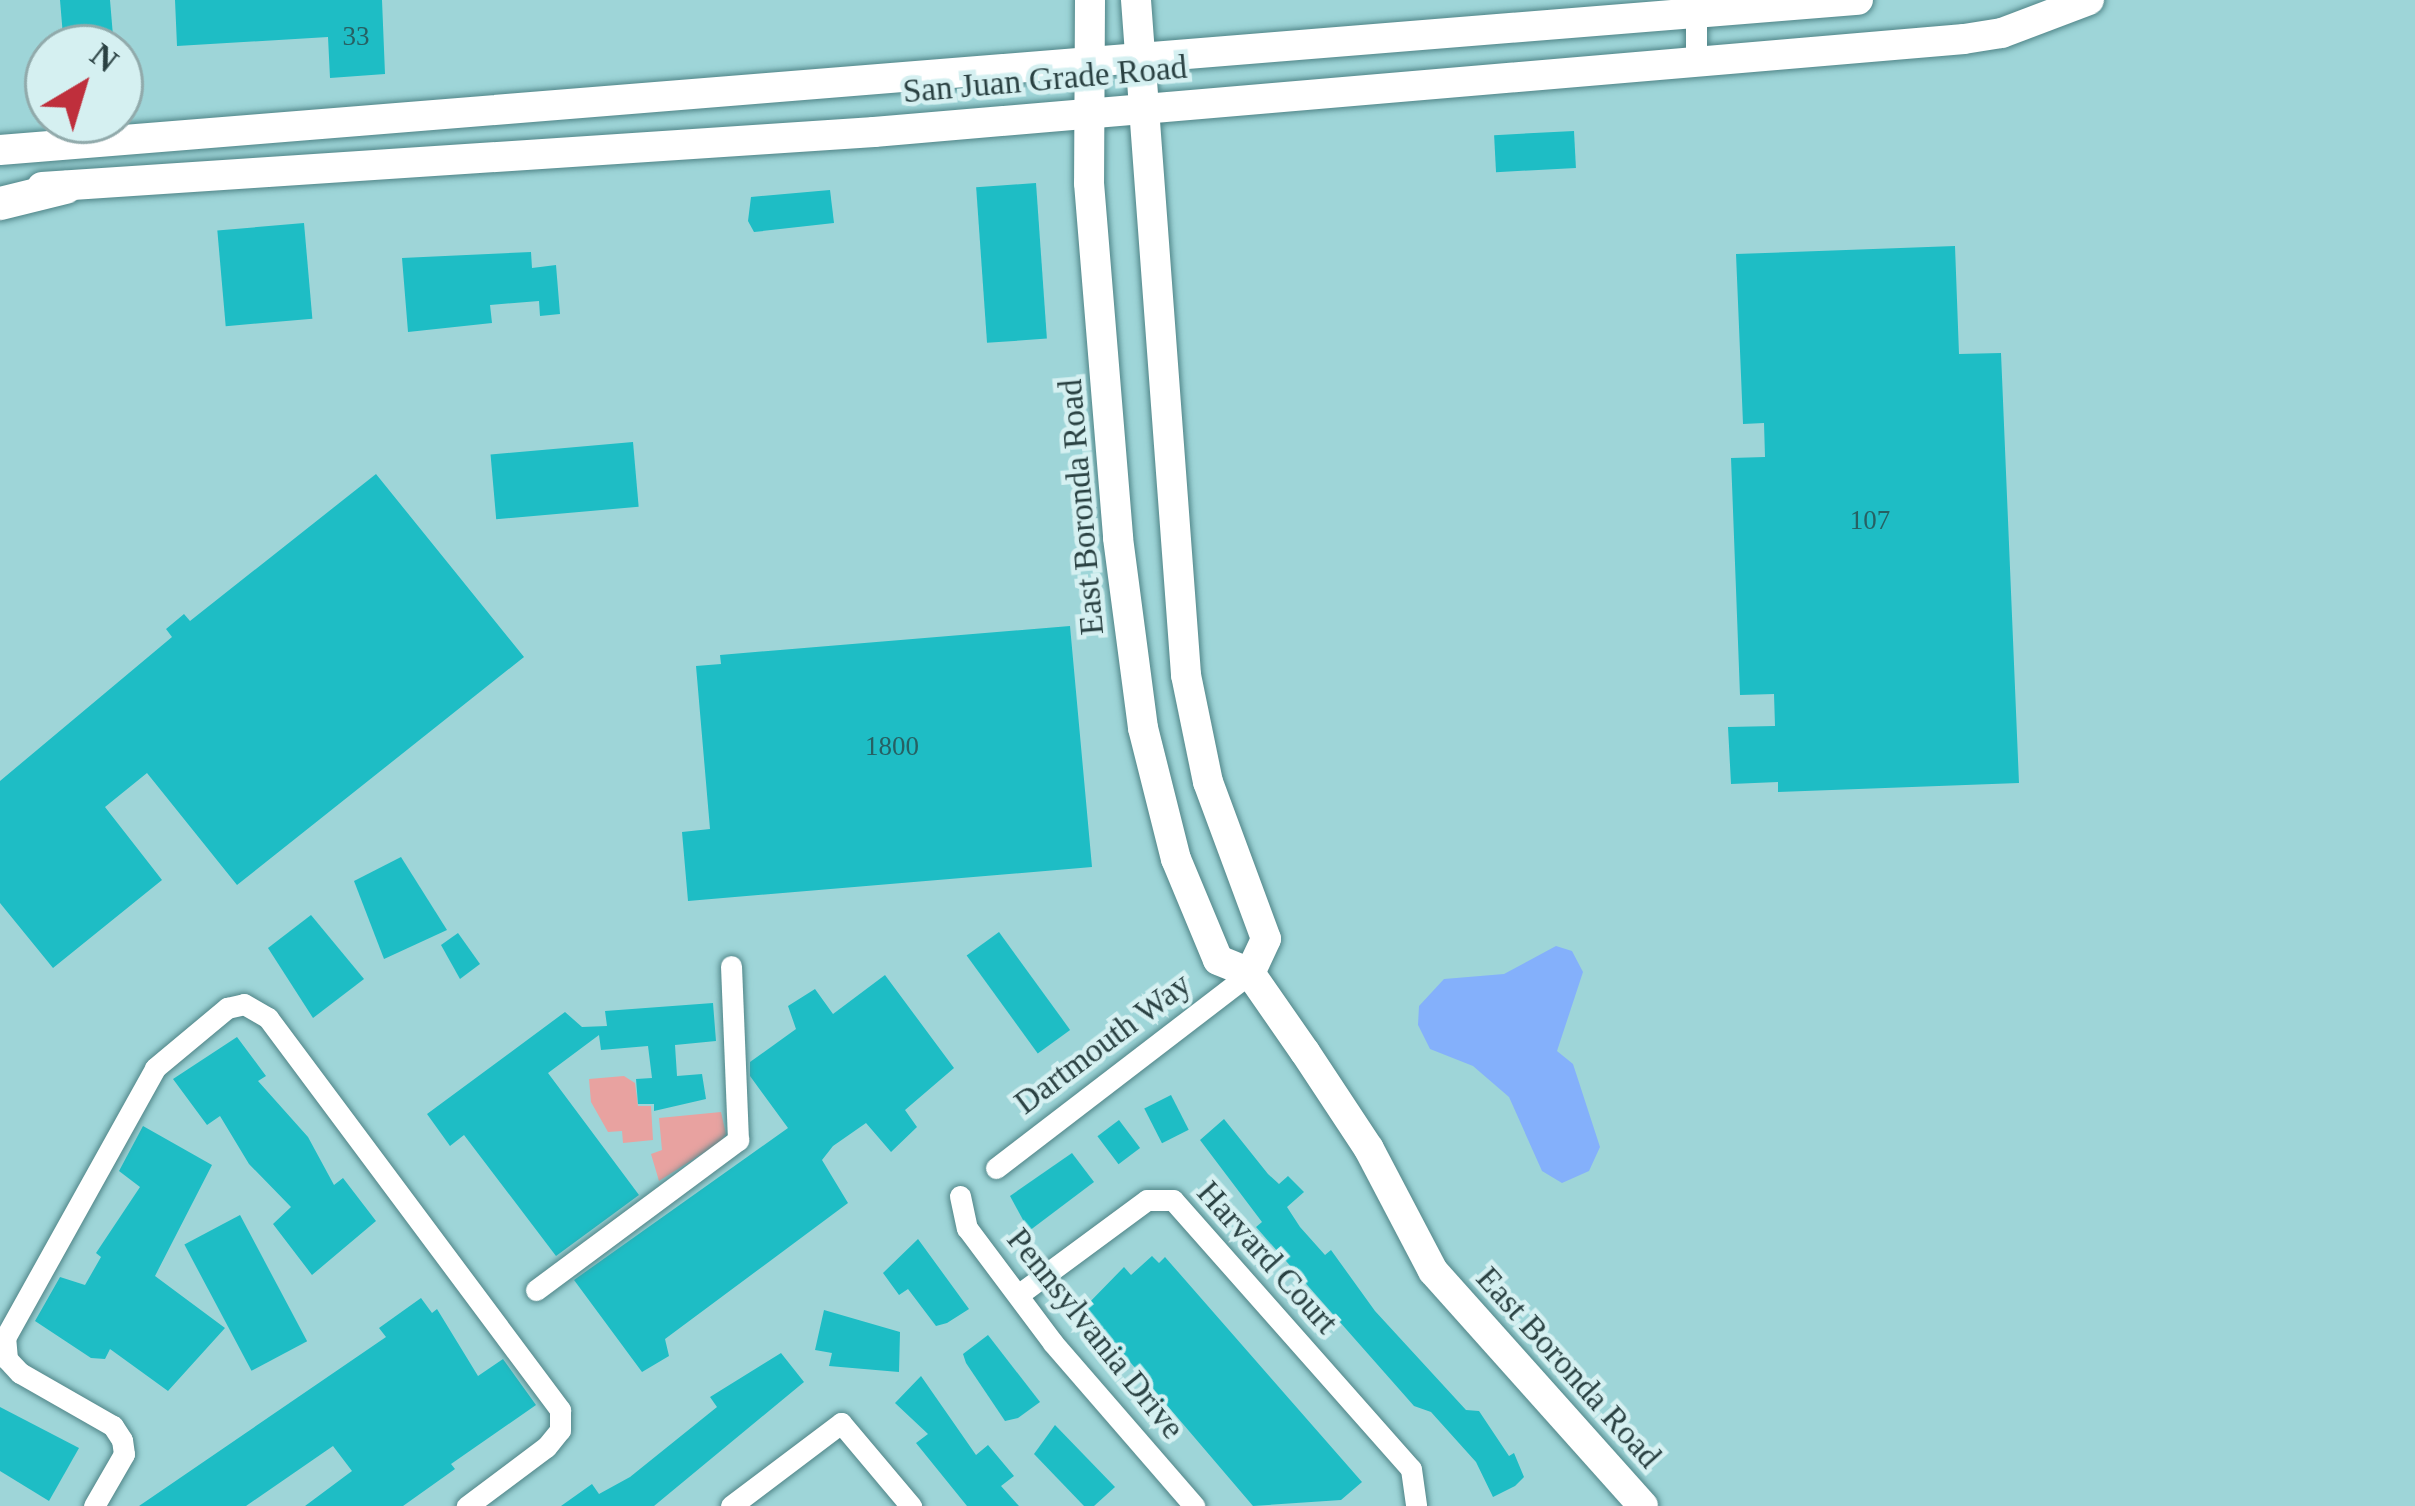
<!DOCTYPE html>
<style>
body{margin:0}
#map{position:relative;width:2415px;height:1506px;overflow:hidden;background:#9ed5d8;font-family:"Times New Roman",serif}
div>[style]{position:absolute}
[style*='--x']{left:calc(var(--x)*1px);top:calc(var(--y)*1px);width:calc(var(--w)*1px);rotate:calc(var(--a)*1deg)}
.green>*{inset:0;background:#e8a2a0}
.water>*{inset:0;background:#84b0fb}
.building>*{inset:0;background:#1ebdc5;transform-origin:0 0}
.roads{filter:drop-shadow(0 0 3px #4f8487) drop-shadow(0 0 3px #4f8487)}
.minor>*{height:21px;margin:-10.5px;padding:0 10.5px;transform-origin:10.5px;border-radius:10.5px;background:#fff}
.secondary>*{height:30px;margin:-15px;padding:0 15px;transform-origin:15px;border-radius:15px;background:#fff}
.primary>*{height:33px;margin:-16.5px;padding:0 16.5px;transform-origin:16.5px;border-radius:16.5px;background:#fff}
span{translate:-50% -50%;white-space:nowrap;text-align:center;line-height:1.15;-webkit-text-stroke:9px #d5f0f1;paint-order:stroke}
.number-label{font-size:27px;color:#276063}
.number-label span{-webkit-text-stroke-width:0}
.street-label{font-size:33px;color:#2a4142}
.north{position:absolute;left:24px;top:24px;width:120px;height:120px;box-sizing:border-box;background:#d5f0f1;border:3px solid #91aaab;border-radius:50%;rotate:38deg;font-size:33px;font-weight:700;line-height:48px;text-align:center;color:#2a4142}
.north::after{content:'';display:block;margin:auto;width:42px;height:54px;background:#bf2f3c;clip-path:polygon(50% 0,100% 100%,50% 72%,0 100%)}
</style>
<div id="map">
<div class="green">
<div style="clip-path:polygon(624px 1076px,635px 1083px,638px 1106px,651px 1106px,653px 1140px,623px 1143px,622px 1131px,608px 1132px,591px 1102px,589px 1079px)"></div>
<div style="clip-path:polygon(721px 1112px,726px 1134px,719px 1143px,659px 1181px,651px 1154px,662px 1150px,659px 1118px)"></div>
</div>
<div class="water">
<div style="clip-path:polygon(1556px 946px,1572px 951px,1583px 972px,1557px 1051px,1573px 1064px,1600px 1147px,1589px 1171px,1562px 1183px,1542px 1171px,1509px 1097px,1473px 1066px,1430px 1049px,1418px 1025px,1419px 1006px,1444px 979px,1504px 974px)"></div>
</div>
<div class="building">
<div style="clip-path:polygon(60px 0,110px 0,114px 48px,64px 48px)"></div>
<div style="clip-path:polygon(175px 0,382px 0,385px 74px,330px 78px,328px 37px,177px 46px)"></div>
<div style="left:1574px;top:131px;width:37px;height:80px;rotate:87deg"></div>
<div style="left:1036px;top:183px;width:156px;height:60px;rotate:86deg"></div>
<div style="clip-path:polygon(830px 190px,834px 223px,754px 232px,748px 221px,751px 197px)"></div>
<div style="left:304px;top:223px;width:96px;height:87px;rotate:85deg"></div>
<div style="clip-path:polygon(1955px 246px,1959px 354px,2001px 353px,2019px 783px,1778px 792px,1778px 782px,1731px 784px,1728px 727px,1775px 726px,1774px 694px,1740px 695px,1731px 458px,1765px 457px,1764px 423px,1743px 424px,1736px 254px)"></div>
<div style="clip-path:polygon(531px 252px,532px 268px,556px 265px,560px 314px,540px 316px,539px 301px,490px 305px,492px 323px,408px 332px,402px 258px)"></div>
<div style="left:633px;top:442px;width:65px;height:143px;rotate:85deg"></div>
<div style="clip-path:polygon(376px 474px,524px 657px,237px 885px,147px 773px,105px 807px,162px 880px,53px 968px,0 903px,0 781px,172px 637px,166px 629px,184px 614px,190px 621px)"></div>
<div style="clip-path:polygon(1070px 626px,1092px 867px,688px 901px,682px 832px,710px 829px,696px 666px,721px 664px,720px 655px)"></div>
<div style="clip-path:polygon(401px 857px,447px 930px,384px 959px,354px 881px)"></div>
<div style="clip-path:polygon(311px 915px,364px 979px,313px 1018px,268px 948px)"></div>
<div style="left:999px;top:932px;width:121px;height:40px;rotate:54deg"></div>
<div style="clip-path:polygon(458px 933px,480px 964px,460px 979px,441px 945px)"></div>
<div style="clip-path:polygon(885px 975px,954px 1068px,905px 1110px,917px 1127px,891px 1152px,866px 1123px,833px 1146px,822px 1160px,848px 1203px,665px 1339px,669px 1356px,642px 1372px,574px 1280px,788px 1128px,750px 1076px,750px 1062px,796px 1029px,788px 1006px,815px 989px,833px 1014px)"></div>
<div style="clip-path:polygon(713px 1003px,716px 1041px,675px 1045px,677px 1076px,702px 1074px,706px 1099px,654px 1111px,654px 1104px,638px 1104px,636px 1079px,652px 1078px,648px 1046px,601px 1050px,599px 1035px,548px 1073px,639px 1195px,556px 1256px,464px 1135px,450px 1146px,427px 1114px,565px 1012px,582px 1027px,607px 1026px,605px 1011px)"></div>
<div style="clip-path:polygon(237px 1037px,266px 1076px,258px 1081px,308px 1137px,334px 1185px,343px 1178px,376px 1221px,312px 1275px,273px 1224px,291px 1207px,249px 1164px,220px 1116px,207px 1125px,173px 1079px)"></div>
<div style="left:1171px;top:1095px;width:39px;height:30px;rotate:63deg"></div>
<div style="clip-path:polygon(1224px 1119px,1268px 1174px,1279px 1184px,1288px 1176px,1304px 1192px,1287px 1207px,1300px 1227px,1325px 1255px,1331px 1250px,1375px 1311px,1466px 1410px,1479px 1411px,1509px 1456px,1514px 1453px,1524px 1477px,1515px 1486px,1493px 1497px,1476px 1462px,1431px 1412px,1414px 1406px,1256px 1227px,1262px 1222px,1200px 1140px)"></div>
<div style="left:1119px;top:1120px;width:35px;height:27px;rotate:53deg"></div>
<div style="clip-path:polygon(143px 1126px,212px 1165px,155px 1276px,225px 1328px,168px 1391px,110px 1349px,105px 1359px,91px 1358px,35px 1321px,60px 1277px,85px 1285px,101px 1257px,96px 1253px,140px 1187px,119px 1171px)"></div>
<div style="clip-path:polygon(1072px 1153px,1094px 1182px,1029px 1231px,1010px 1196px)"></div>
<div style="left:240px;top:1215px;width:143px;height:63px;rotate:62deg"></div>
<div style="clip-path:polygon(918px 1239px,969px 1309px,947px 1323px,936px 1326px,908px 1289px,899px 1295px,883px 1273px)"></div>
<div style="clip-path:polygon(1152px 1256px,1159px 1263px,1165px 1257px,1362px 1482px,1341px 1500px,1253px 1506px,1084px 1308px,1124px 1267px,1131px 1275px)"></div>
<div style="clip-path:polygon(421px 1298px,432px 1313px,437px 1309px,478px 1376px,503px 1359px,536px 1405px,451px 1464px,455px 1469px,403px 1506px,305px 1506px,352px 1471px,333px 1446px,246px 1506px,139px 1506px,386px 1337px,379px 1328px)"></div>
<div style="clip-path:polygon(824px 1310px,900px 1332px,899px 1372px,829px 1366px,832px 1353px,815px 1350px)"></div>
<div style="clip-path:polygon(988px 1335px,1040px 1402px,1018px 1418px,1005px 1421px,966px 1363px,963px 1354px)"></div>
<div style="clip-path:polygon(781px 1353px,804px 1382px,654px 1506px,561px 1506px,592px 1484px,599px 1494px,630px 1477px,717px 1407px,710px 1397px)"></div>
<div style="clip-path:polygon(921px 1376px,976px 1455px,988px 1445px,1014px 1476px,1001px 1486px,1019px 1506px,967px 1506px,916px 1443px,928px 1434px,895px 1403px)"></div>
<div style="clip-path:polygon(0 1407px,79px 1448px,49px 1501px,0 1471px)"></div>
<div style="clip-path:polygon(1055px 1425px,1115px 1487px,1094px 1506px,1084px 1506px,1034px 1454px)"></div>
</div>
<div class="roads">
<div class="minor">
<div style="--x:1696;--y:1;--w:59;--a:90"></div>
<div style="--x:996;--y:1168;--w:320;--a:-37.5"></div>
<div style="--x:960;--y:1196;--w:33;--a:78"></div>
<div style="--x:967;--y:1228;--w:144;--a:53.2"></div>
<div style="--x:1053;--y:1343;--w:216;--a:49.1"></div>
<div style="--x:536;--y:1290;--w:252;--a:-36.6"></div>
<div style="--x:738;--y:1140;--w:174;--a:-92.3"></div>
<div style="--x:1018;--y:1295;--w:160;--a:-36.4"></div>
<div style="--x:1147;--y:1200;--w:26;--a:0"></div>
<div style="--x:1173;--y:1200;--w:359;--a:48.5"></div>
<div style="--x:1411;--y:1469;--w:37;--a:82"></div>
<div style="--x:94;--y:1506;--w:60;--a:-60"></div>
<div style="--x:124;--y:1454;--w:14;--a:-98"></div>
<div style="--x:122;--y:1440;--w:17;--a:-123"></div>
<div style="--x:113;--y:1426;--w:107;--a:-150.3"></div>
<div style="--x:20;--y:1373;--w:19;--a:-133"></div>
<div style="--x:7;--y:1359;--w:21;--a:-95"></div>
<div style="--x:5;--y:1338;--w:309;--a:-60.9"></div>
<div style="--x:155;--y:1068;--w:94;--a:-39.8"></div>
<div style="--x:227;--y:1008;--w:17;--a:-13"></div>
<div style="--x:244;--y:1004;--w:28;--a:30"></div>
<div style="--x:268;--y:1018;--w:489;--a:53.3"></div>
<div style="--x:560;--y:1410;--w:20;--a:90"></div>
<div style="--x:560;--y:1430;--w:22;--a:129"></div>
<div style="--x:546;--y:1447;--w:99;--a:143.2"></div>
<div style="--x:731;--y:1506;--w:138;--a:-37"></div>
<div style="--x:841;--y:1423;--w:109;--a:49.9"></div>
</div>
<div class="secondary">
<div style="--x:1090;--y:0;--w:183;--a:90.3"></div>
<div style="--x:1089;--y:183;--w:356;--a:85.3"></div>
<div style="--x:1118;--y:538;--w:192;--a:82.5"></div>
<div style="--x:1143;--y:728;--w:135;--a:75.9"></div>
<div style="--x:1176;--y:859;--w:109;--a:67.4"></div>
<div style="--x:1218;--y:960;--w:35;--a:22"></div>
<div style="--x:1250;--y:973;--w:96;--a:55.2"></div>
<div style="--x:1305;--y:1052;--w:116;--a:56.6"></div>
<div style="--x:1369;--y:1149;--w:138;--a:62.3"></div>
<div style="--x:1433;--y:1271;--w:315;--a:48.2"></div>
<div style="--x:1136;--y:0;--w:677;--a:85.76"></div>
<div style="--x:1186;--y:675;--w:109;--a:78.4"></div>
<div style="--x:1208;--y:782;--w:167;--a:69.7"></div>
<div style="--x:1266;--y:939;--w:38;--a:115"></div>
<div style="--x:0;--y:150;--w:1864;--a:-4.62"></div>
<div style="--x:42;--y:187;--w:834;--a:-3.78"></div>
<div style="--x:874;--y:132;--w:1094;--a:-4.88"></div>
<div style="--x:1964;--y:39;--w:38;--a:-9"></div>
<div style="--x:2002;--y:33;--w:93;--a:-20.8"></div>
</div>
<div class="primary">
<div style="--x:0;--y:203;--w:67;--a:-13.8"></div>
</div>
</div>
<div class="number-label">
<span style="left:356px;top:37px">33</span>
<span style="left:1870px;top:521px">107</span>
<span style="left:892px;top:747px">1800</span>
</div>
<div class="street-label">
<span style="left:1045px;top:80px;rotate:-5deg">San Juan Grade Road</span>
<span style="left:1082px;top:507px;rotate:-95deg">East Boronda Road</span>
<span style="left:1103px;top:1044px;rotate:-37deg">Dartmouth Way</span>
<span style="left:1267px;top:1258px;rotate:48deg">Harvard Court</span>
<span style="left:1095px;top:1334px;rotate:51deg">Pennsylvania Drive</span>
<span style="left:1568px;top:1368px;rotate:48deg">East Boronda Road</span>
</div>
<div class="north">N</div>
</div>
